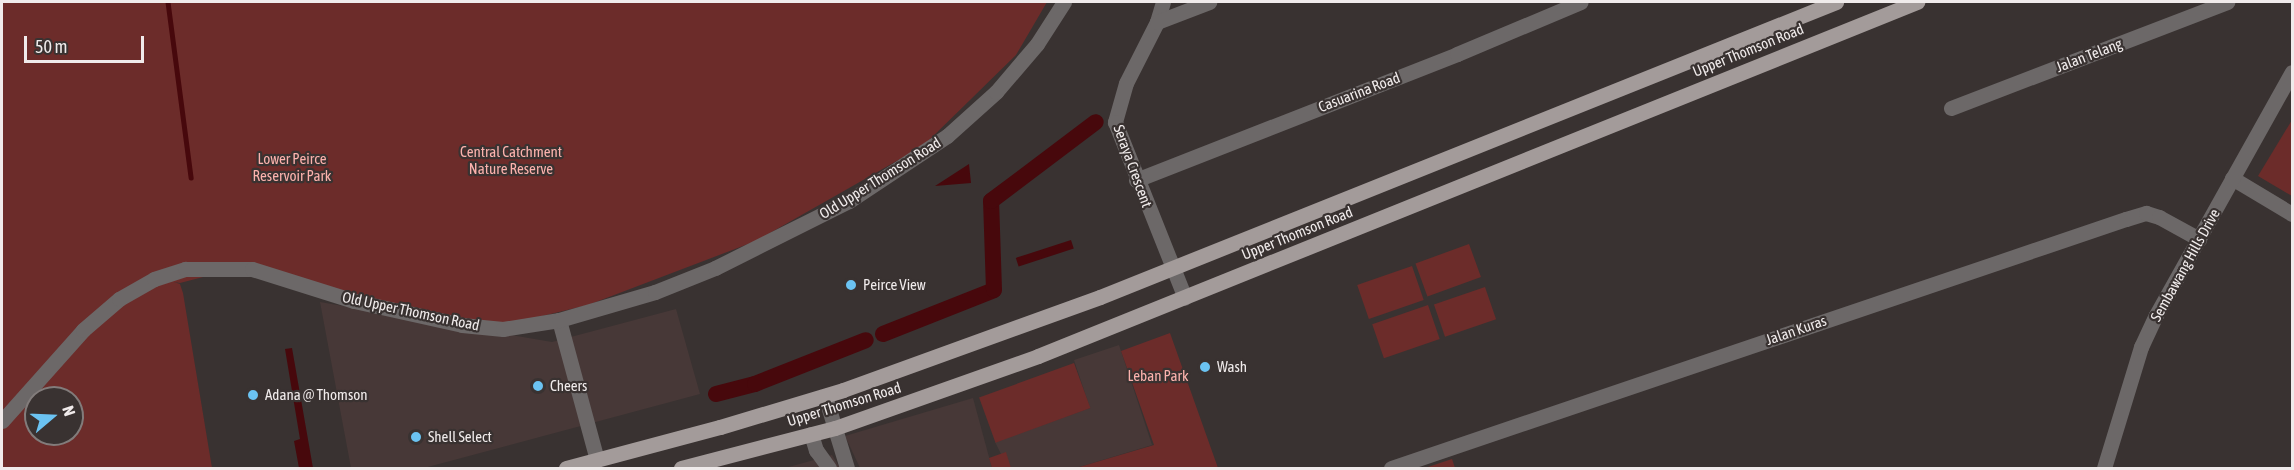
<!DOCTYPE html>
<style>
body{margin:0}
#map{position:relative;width:2294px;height:470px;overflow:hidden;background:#393231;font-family:"Asap Condensed",sans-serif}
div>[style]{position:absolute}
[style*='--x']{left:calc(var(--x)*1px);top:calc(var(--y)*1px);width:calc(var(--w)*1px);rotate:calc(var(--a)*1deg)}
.built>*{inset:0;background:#473837}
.green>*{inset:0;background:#6c2c2a;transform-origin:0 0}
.water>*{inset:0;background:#47080c;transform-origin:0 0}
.stream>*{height:4.5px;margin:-2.25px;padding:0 2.25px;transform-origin:2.25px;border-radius:2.25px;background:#47080c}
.canal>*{height:16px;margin:-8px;padding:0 8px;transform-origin:8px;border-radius:8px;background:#47080c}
.street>*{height:15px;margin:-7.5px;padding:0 7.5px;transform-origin:7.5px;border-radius:7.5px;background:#6c6868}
.primary>*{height:15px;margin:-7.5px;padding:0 7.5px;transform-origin:7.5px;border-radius:7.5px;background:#a39b9a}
.dots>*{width:16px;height:16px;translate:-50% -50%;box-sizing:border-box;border:3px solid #393231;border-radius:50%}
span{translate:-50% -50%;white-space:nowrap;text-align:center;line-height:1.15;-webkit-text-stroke:4.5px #393231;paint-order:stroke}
.street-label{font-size:15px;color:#f0ebeb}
.park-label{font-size:15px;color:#fcb2ad}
.poi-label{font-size:15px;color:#f0ebeb}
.left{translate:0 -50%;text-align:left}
.frame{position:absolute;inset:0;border:3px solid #f0ebeb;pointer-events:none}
.north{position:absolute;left:24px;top:386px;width:60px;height:60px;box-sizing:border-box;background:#393231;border:2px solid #827c7b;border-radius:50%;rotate:71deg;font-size:16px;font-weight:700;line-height:24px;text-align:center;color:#f0ebeb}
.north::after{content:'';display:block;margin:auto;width:21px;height:27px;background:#6bc3f2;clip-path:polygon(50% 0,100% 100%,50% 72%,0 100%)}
.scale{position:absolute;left:24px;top:36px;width:120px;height:27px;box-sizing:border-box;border:3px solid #f0ebeb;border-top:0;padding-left:8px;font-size:18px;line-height:21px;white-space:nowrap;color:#f0ebeb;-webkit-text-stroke:4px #393231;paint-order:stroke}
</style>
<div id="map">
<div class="built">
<div style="clip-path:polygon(320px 302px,552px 342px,676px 309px,700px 394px,424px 468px,351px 468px)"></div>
<div style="clip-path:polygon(1119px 345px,1152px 445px,1076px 468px,1008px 468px,995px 442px,1090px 408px,1074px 360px)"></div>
<div style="clip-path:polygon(973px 398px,992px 468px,860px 468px,845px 436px)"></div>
<div style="clip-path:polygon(832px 455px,840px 468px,785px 468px)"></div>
</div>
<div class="green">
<div style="clip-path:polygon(evenodd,2px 2px,1047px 2px,1016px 55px,923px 146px,756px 241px,588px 305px,509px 324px,462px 325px,246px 274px,207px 276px,180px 283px,174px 282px,180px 284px,183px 293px,212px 468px,2px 468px,2px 2px,36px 398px,72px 398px,72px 434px,36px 434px,36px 398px)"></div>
<div style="clip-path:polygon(2292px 120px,2292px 196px,2258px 176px)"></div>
<div style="left:1469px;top:244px;width:35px;height:57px;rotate:70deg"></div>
<div style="left:1412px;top:266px;width:36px;height:58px;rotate:71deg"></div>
<div style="left:1485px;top:287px;width:34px;height:54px;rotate:71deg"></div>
<div style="left:1428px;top:305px;width:36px;height:59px;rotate:71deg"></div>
<div style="clip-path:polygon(1170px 333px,1218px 468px,1076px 468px,1154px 445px,1121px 351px)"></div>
<div style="left:1074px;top:363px;width:48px;height:101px;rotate:70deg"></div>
<div style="clip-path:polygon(1006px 452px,1011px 468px,992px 468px,989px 458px)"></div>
<div style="clip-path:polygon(1452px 459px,1455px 468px,1425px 468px)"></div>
</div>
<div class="water">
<div style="clip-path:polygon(969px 164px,971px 183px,935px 186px)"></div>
<div style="left:1071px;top:240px;width:9px;height:58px;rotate:72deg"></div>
<div style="clip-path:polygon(292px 348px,313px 468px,299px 468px,294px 441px,300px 439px,285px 349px)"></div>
</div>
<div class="stream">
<div style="--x:168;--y:2;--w:177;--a:82.5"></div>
</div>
<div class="canal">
<div style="--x:883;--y:334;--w:119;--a:-21.6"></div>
<div style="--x:994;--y:290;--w:89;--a:-91.9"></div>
<div style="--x:991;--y:201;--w:131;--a:-37"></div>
<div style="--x:716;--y:394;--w:40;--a:-14.4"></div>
<div style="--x:755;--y:384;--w:119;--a:-21.6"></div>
</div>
<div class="street">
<div style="--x:1163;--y:2;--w:21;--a:107"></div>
<div style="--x:1157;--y:22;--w:68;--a:116.9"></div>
<div style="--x:1126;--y:83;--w:41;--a:105.8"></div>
<div style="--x:1115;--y:122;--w:189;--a:68.3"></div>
<div style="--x:1157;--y:22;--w:56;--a:-21"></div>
<div style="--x:1951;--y:108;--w:296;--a:-21"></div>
<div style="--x:2232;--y:178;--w:70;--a:31"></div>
<div style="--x:1136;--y:180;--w:345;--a:-21.4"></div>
<div style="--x:1457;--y:54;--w:134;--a:-22.8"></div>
<div style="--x:559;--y:320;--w:145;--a:74.8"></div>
<div style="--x:825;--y:396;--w:75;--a:73"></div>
<div style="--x:2;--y:421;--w:122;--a:-48.3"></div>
<div style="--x:83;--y:330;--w:48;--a:-40.7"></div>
<div style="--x:119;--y:299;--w:40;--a:-29.7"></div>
<div style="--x:154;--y:279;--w:33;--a:-18"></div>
<div style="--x:185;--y:269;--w:67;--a:0"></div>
<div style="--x:252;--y:269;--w:107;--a:17.4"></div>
<div style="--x:354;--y:301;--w:111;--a:12.5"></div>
<div style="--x:462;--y:325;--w:41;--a:5.6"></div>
<div style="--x:503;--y:329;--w:57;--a:-9.1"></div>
<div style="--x:559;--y:320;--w:100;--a:-16.3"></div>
<div style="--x:655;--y:292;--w:65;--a:-21.8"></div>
<div style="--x:715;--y:268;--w:150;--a:-26.6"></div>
<div style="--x:849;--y:201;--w:118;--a:-33.6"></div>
<div style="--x:947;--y:136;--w:66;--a:-41.9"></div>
<div style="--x:996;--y:92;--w:63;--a:-49.5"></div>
<div style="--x:1037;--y:44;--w:50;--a:-57.3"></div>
<div style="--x:811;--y:434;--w:17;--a:73"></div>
<div style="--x:816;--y:450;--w:22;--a:54"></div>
<div style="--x:1391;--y:468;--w:776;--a:-18.72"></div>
<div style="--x:2126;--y:219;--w:21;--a:-17"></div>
<div style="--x:2146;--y:213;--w:14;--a:17"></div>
<div style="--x:2159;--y:217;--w:46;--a:28.8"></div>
<div style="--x:2104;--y:468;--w:127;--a:-73"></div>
<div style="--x:2141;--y:347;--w:35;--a:-65"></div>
<div style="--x:2156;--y:315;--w:278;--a:-60.8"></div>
</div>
<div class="primary">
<div style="--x:566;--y:468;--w:159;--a:-14.9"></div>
<div style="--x:720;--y:427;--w:128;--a:-16.7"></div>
<div style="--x:843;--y:390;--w:273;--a:-19.9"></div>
<div style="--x:1100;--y:297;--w:793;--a:-21.84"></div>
<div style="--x:681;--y:468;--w:159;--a:-14.6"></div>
<div style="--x:835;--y:428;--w:215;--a:-19.5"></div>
<div style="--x:1038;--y:356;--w:948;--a:-21.94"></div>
</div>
<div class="dots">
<div style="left:851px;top:285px;background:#6bc3f2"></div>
<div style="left:1205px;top:367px;background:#6bc3f2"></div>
<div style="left:538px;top:386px;background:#6bc3f2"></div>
<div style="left:253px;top:395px;background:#6bc3f2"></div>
<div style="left:416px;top:437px;background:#6bc3f2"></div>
</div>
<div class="street-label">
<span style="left:1748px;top:50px;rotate:-22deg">Upper Thomson Road</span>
<span style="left:2089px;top:55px;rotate:-21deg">Jalan Telang</span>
<span style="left:1359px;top:92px;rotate:-21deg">Casuarina Road</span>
<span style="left:1133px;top:166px;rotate:70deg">Seraya Crescent</span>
<span style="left:880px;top:178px;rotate:-32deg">Old Upper Thomson Road</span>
<span style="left:1297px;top:233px;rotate:-22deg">Upper Thomson Road</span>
<span style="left:2185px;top:265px;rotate:-61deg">Sembawang Hills Drive</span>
<span style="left:411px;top:311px;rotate:12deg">Old Upper Thomson Road</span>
<span style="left:1796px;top:330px;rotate:-19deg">Jalan Kuras</span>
<span style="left:844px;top:404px;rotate:-17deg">Upper Thomson Road</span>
</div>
<div class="park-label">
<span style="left:511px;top:160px">Central Catchment<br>Nature Reserve</span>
<span style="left:292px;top:167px">Lower Peirce<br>Reservoir Park</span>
<span style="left:1158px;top:376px">Leban Park</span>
</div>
<div class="poi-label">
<span class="left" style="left:863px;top:285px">Peirce View</span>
<span class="left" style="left:1217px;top:367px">Wash</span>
<span class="left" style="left:550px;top:386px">Cheers</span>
<span class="left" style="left:265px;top:395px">Adana @ Thomson</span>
<span class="left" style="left:428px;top:437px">Shell Select</span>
</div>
<div class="frame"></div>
<div class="north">N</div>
<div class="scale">50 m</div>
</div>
